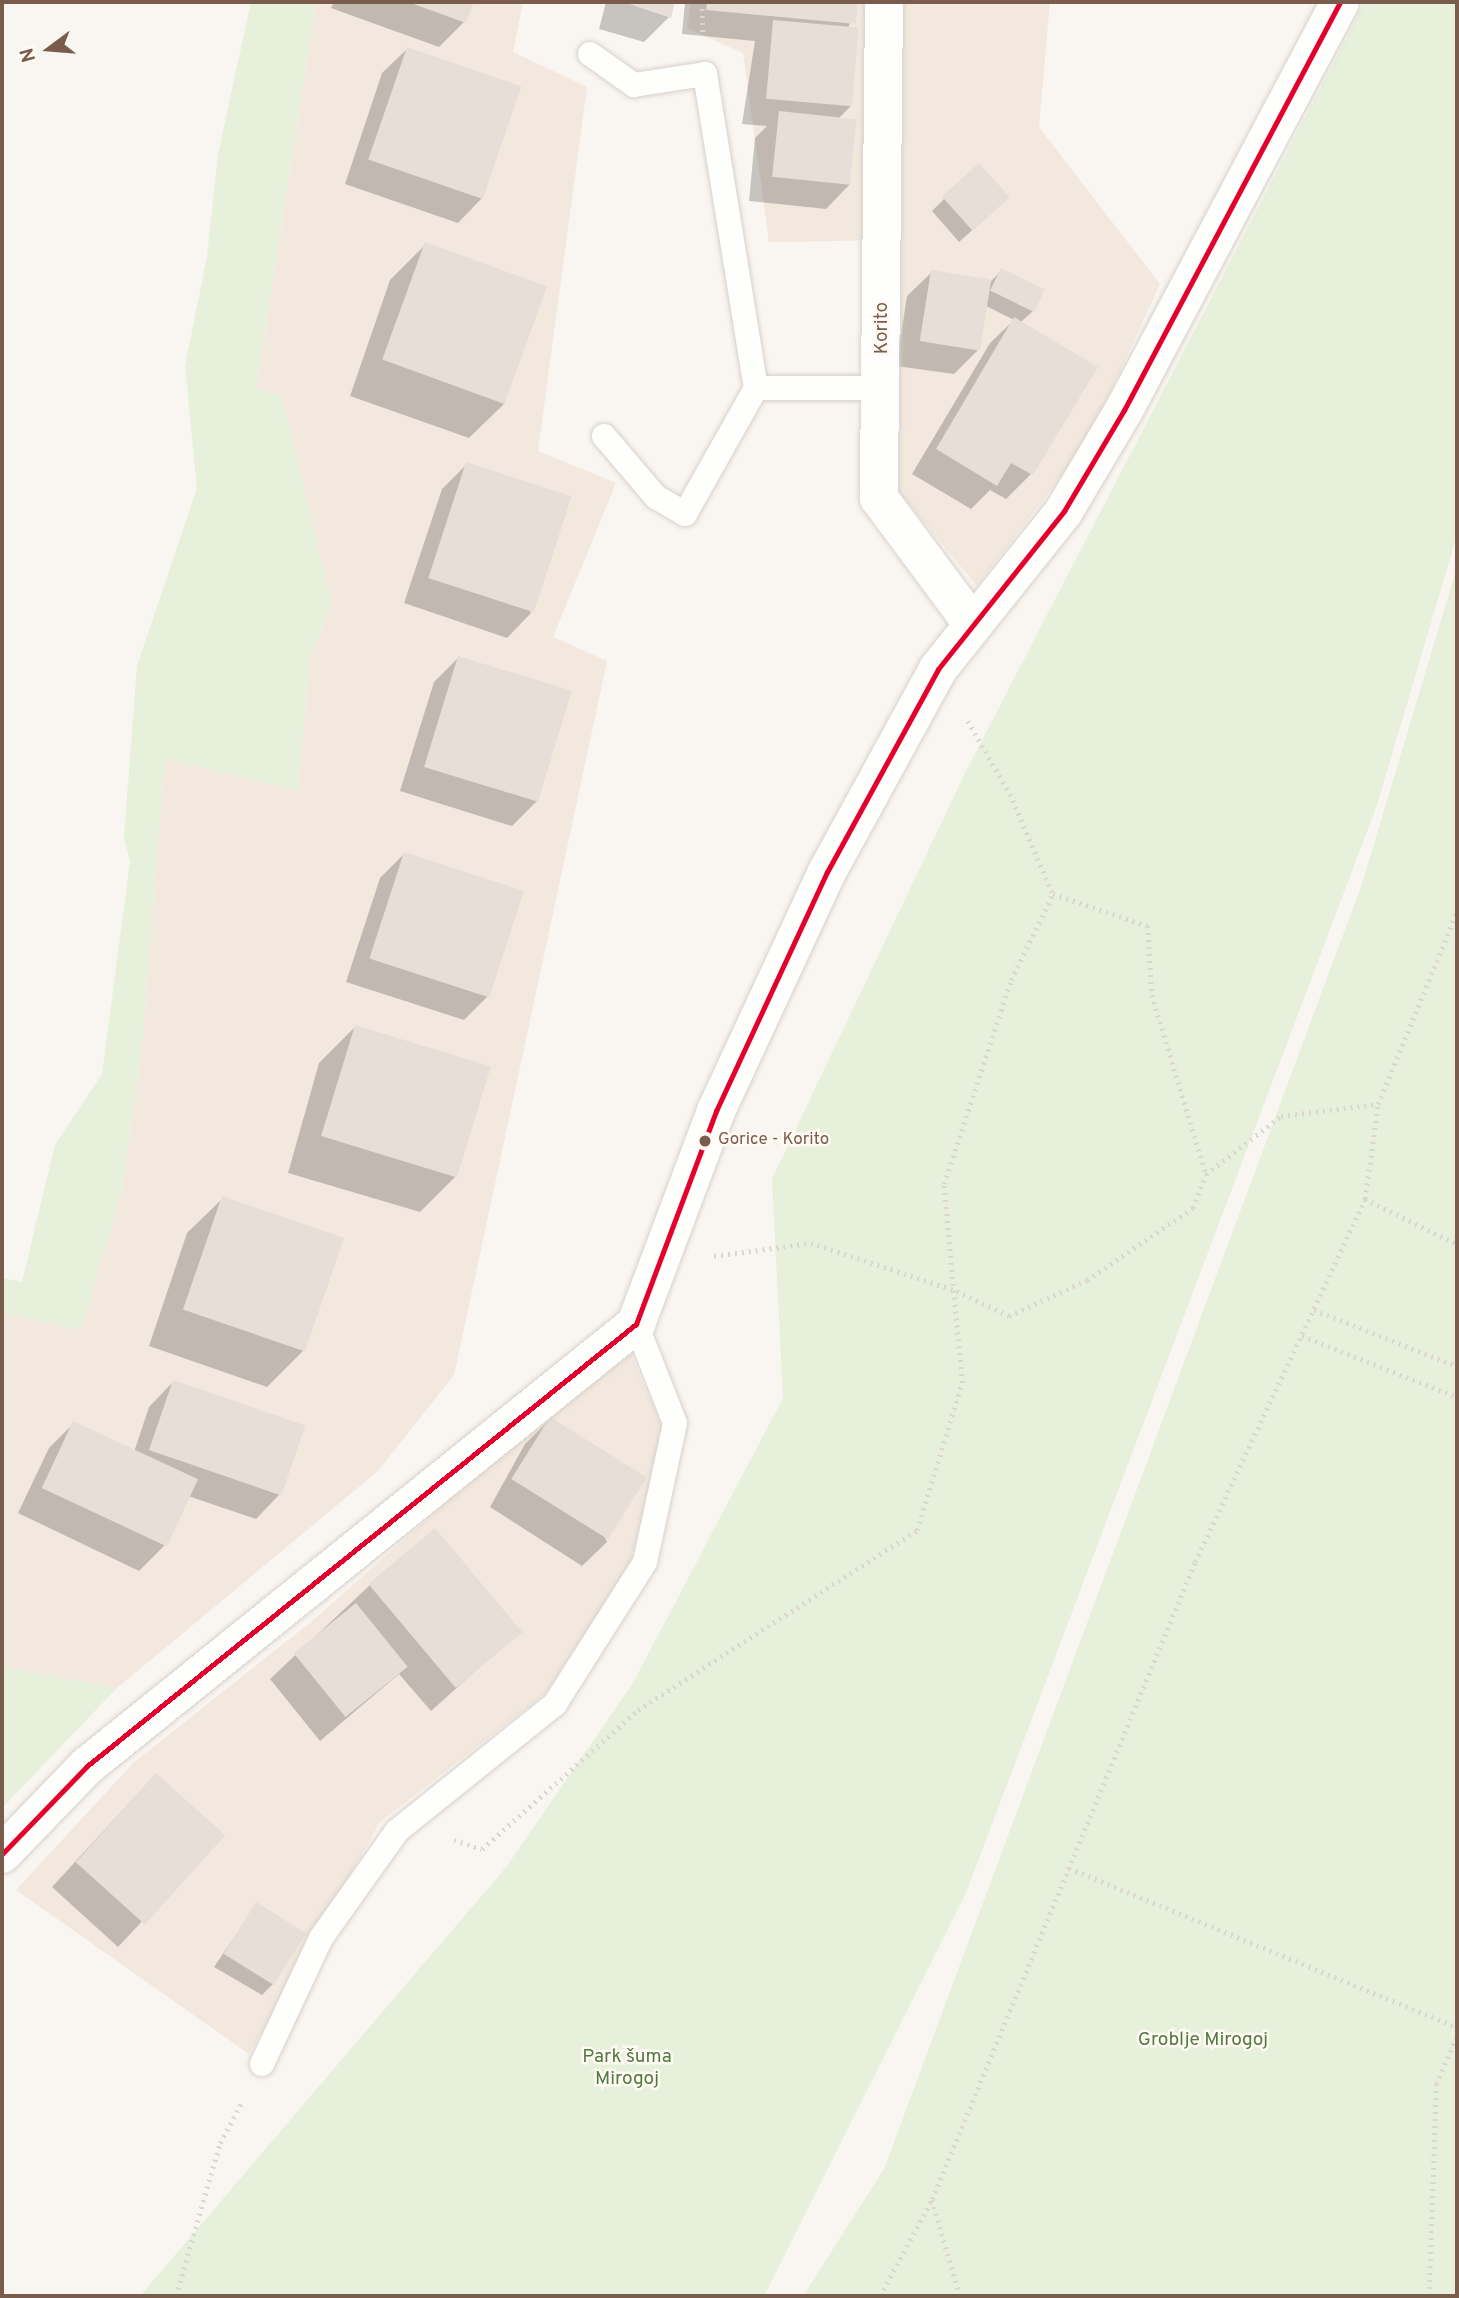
<!DOCTYPE html>
<meta charset="utf-8">
<style>
body{margin:0}
#map{position:relative;width:1459px;height:2298px;overflow:hidden;background:#f9f5f0;font-family:Overpass,sans-serif}
div>[style]{position:absolute}
[style*='--x']{left:calc(var(--x)*1px);top:calc(var(--y)*1px);width:calc(var(--w)*1px);rotate:calc(var(--a)*1deg)}
.residential>*{inset:0;background:#f2e8de}
.green>*{inset:0;background:#e7f0db}
.shadow>*{inset:0;background:#0003}
.building>*{inset:0;background:#e6ded7;transform-origin:0 0}
.path>*{height:4.5px;margin-top:-2.25px;transform-origin:0;background:repeating-linear-gradient(90deg,#dcd5d0 0 2px,transparent 0 7px)}
.roads{filter:drop-shadow(0 0 2px #d7d1cb) drop-shadow(0 0 2px #d7d1cb)}
.lane>*{height:24px;margin:-12px;padding:0 12px;transform-origin:12px;border-radius:12px;background:#fefefd}
.street>*{height:38px;margin:-19px;padding:0 19px;transform-origin:19px;border-radius:19px;background:#fefefd}
.bus-1>*{height:5px;margin:-2.5px;padding:0 2.5px;transform-origin:2.5px;border-radius:2.5px;background:#e4002b}
.dots>*{width:19px;height:19px;translate:-50% -50%;box-sizing:border-box;border:4px solid #fffaf3;border-radius:50%}
span{translate:-50% -50%;white-space:nowrap;text-align:center;line-height:1.15;-webkit-text-stroke:5px #fffaf3;paint-order:stroke}
.bus-label{font-size:17px;color:#7a5c4d}
.left{translate:0 -50%;text-align:left}
.street-label{font-size:19px;color:#7a5c4d}
.park-label{font-size:19px;color:#537a41}
.frame{position:absolute;inset:0;border:4px solid #7a5c4d;pointer-events:none}
.north{position:absolute;left:14px;top:14px;width:70px;height:70px;-webkit-text-stroke:5px #fffaf3;paint-order:stroke;rotate:254deg;font-size:19px;font-weight:700;line-height:28px;text-align:center;color:#7a5c4d}
.north::after{content:'';display:block;margin:auto;width:24px;height:32px;background:#7a5c4d;clip-path:polygon(50% 0,100% 100%,50% 72%,0 100%)}
</style>
<div id="map">
<div class="residential">
<div style="clip-path:polygon(316px 2px,523px 2px,513px 52px,587px 87px,538px 451px,616px 483px,553px 637px,607px 661px,454px 1375px,378px 1471px,117px 1688px,2px 1667px,2px 1313px,81px 1329px,122px 1190px,142px 1047px,165px 758px,298px 790px,310px 658px,332px 605px,256px 389px)"></div>
<div style="clip-path:polygon(691px 2px,1050px 2px,1039px 127px,1160px 284px,1087px 443px,977px 586px,898px 491px,901px 240px,769px 242px,743px 53px,687px 28px)"></div>
<div style="clip-path:polygon(631px 1355px,664px 1430px,630px 1565px,546px 1693px,380px 1822px,249px 2054px,16px 1890px,134px 1762px,311px 1622px,556px 1405px)"></div>
</div>
<div class="green">
<div style="clip-path:polygon(251px 2px,316px 2px,256px 389px,282px 396px,332px 605px,310px 658px,298px 791px,165px 759px,142px 1047px,122px 1190px,81px 1330px,2px 1313px,2px 1278px,22px 1282px,55px 1145px,102px 1074px,130px 862px,124px 837px,137px 666px,197px 488px,185px 366px,207px 257px,218px 154px)"></div>
<div style="clip-path:polygon(1365px 2px,1457px 2px,1457px 535px,1377px 805px,966px 1893px,764px 2296px,140px 2296px,507px 1866px,633px 1683px,783px 1398px,772px 1179px,966px 771px)"></div>
<div style="clip-path:polygon(1457px 567px,1457px 2296px,803px 2296px,884px 2169px,1362px 884px)"></div>
<div style="clip-path:polygon(2px 1667px,117px 1688px,2px 1808px)"></div>
</div>
<div class="shadow">
<div style="clip-path:polygon(334px 2px,472px 2px,464px 22px,439px 47px,331px 8px)"></div>
<div style="clip-path:polygon(606px 2px,673px 2px,669px 17px,644px 42px,599px 29px)"></div>
<div style="clip-path:polygon(685px 2px,856px 2px,848px 29px,850px 107px,838px 119px,850px 184px,826px 209px,749px 201px,755px 138px,767px 126px,742px 124px,755px 41px,682px 34px)"></div>
<div style="clip-path:polygon(407px 49px,482px 198px,458px 223px,345px 184px,382px 73px)"></div>
<div style="clip-path:polygon(944px 199px,996px 209px,959px 242px,932px 211px)"></div>
<div style="clip-path:polygon(426px 244px,505px 403px,469px 438px,350px 396px,390px 280px)"></div>
<div style="clip-path:polygon(1002px 270px,1033px 311px,1021px 322px,1095px 368px,1031px 474px,1006px 499px,990px 490px,971px 509px,912px 474px,990px 343px,1014px 320px,986px 306px,979px 349px,954px 374px,896px 366px,907px 296px,932px 272px,991px 281px)"></div>
<div style="clip-path:polygon(467px 464px,531px 613px,507px 638px,404px 603px,442px 489px)"></div>
<div style="clip-path:polygon(458px 658px,537px 801px,512px 826px,400px 791px,434px 682px)"></div>
<div style="clip-path:polygon(404px 854px,488px 996px,464px 1020px,346px 982px,380px 878px)"></div>
<div style="clip-path:polygon(355px 1027px,456px 1176px,420px 1212px,288px 1173px,319px 1063px)"></div>
<div style="clip-path:polygon(223px 1198px,341px 1239px,303px 1351px,267px 1387px,149px 1346px,187px 1233px)"></div>
<div style="clip-path:polygon(173px 1382px,303px 1427px,280px 1494px,256px 1519px,188px 1496px,164px 1546px,139px 1571px,18px 1513px,49px 1448px,74px 1423px,134px 1452px,149px 1407px)"></div>
<div style="clip-path:polygon(550px 1419px,607px 1542px,582px 1566px,490px 1507px,525px 1444px)"></div>
<div style="clip-path:polygon(370px 1585px,520px 1631px,431px 1711px,399px 1674px,320px 1741px,270px 1679px)"></div>
<div style="clip-path:polygon(132px 1800px,222px 1836px,118px 1947px,52px 1887px)"></div>
<div style="clip-path:polygon(256px 1905px,274px 1983px,262px 1995px,214px 1967px)"></div>
</div>
<div class="building">
<div style="clip-path:polygon(408px 2px,474px 2px,466px 23px)"></div>
<div style="clip-path:polygon(623px 2px,675px 2px,671px 18px)"></div>
<div style="clip-path:polygon(707px 2px,858px 2px,856px 24px,706px 10px)"></div>
<div style="left:773px;top:20px;width:86px;height:79px;rotate:5deg"></div>
<div style="left:407px;top:47px;width:121px;height:119px;rotate:19deg"></div>
<div style="left:779px;top:111px;width:78px;height:66px;rotate:6deg"></div>
<div style="left:979px;top:163px;width:46px;height:50px;rotate:48deg"></div>
<div style="left:425px;top:242px;width:130px;height:125px;rotate:20deg"></div>
<div style="left:1001px;top:268px;width:49px;height:25px;rotate:26deg"></div>
<div style="left:931px;top:270px;width:61px;height:72px;rotate:9deg"></div>
<div style="clip-path:polygon(1014px 317px,1098px 367px,1033px 475px,1011px 463px,997px 486px,936px 449px)"></div>
<div style="left:466px;top:462px;width:111px;height:122px;rotate:18deg"></div>
<div style="left:458px;top:656px;width:119px;height:116px;rotate:17deg"></div>
<div style="left:404px;top:852px;width:126px;height:112px;rotate:18deg"></div>
<div style="left:355px;top:1025px;width:142px;height:116px;rotate:17deg"></div>
<div style="left:222px;top:1196px;width:129px;height:120px;rotate:19deg"></div>
<div style="left:173px;top:1380px;width:140px;height:74px;rotate:19deg"></div>
<div style="left:550px;top:1417px;width:114px;height:73px;rotate:32deg"></div>
<div style="left:73px;top:1421px;width:138px;height:74px;rotate:25deg"></div>
<div style="left:435px;top:1528px;width:136px;height:87px;rotate:50deg"></div>
<div style="left:356px;top:1603px;width:82px;height:80px;rotate:51deg"></div>
<div style="left:156px;top:1773px;width:93px;height:120px;rotate:42deg"></div>
<div style="left:256px;top:1902px;width:59px;height:61px;rotate:32deg"></div>
</div>
<div class="path">
<div style="--x:702;--y:2;--w:30;--a:88"></div>
<div style="--x:968;--y:721;--w:84;--a:60.1"></div>
<div style="--x:1010;--y:794;--w:109;--a:66.7"></div>
<div style="--x:1053;--y:894;--w:100;--a:18.6"></div>
<div style="--x:1148;--y:926;--w:69;--a:86.7"></div>
<div style="--x:1152;--y:995;--w:187;--a:73.2"></div>
<div style="--x:1365;--y:1199;--w:102;--a:26.1"></div>
<div style="--x:714;--y:1256;--w:98;--a:-7.6"></div>
<div style="--x:811;--y:1243;--w:154;--a:18.2"></div>
<div style="--x:957;--y:1291;--w:58;--a:25.7"></div>
<div style="--x:1009;--y:1316;--w:86;--a:-24.8"></div>
<div style="--x:1087;--y:1280;--w:128;--a:-34.2"></div>
<div style="--x:1193;--y:1208;--w:36;--a:-69"></div>
<div style="--x:1206;--y:1174;--w:95;--a:-37.7"></div>
<div style="--x:1281;--y:1116;--w:98;--a:-7.1"></div>
<div style="--x:1314;--y:1310;--w:154;--a:21.4"></div>
<div style="--x:1302;--y:1336;--w:167;--a:21.5"></div>
<div style="--x:454;--y:1840;--w:29;--a:18"></div>
<div style="--x:482;--y:1849;--w:209;--a:-41.7"></div>
<div style="--x:638;--y:1710;--w:332;--a:-32.8"></div>
<div style="--x:917;--y:1530;--w:154;--a:-73"></div>
<div style="--x:962;--y:1383;--w:200;--a:-95.2"></div>
<div style="--x:944;--y:1184;--w:215;--a:-71.8"></div>
<div style="--x:1011;--y:980;--w:96;--a:-64"></div>
<div style="--x:1069;--y:1868;--w:419;--a:22.3"></div>
<div style="--x:932;--y:2200;--w:100;--a:73.7"></div>
<div style="--x:176;--y:2296;--w:159;--a:-74"></div>
<div style="--x:220;--y:2143;--w:47;--a:-61.8"></div>
<div style="--x:880;--y:2296;--w:110;--a:-61.8"></div>
<div style="--x:932;--y:2199;--w:689;--a:-67.57"></div>
<div style="--x:1195;--y:1562;--w:401;--a:-64.9"></div>
<div style="--x:1365;--y:1199;--w:96;--a:-82.2"></div>
<div style="--x:1378;--y:1104;--w:209;--a:-67.7"></div>
<div style="--x:1429;--y:2296;--w:212;--a:-88.1"></div>
<div style="--x:1436;--y:2084;--w:52;--a:-66.4"></div>
</div>
<div class="roads">
<div class="lane">
<div style="--x:590;--y:54;--w:54;--a:35.2"></div>
<div style="--x:634;--y:85;--w:72;--a:-8.8"></div>
<div style="--x:705;--y:74;--w:318;--a:80.8"></div>
<div style="--x:756;--y:388;--w:127;--a:0"></div>
<div style="--x:604;--y:436;--w:80;--a:49.6"></div>
<div style="--x:656;--y:497;--w:34;--a:30"></div>
<div style="--x:685;--y:514;--w:145;--a:-60.6"></div>
<div style="--x:262;--y:2064;--w:139;--a:-64.9"></div>
<div style="--x:321;--y:1938;--w:131;--a:-54.6"></div>
<div style="--x:397;--y:1831;--w:203;--a:-38.8"></div>
<div style="--x:555;--y:1704;--w:168;--a:-57.6"></div>
<div style="--x:645;--y:1562;--w:142;--a:-77.8"></div>
<div style="--x:675;--y:1423;--w:106;--a:-111.5"></div>
</div>
<div class="street">
<div style="--x:884;--y:2;--w:496;--a:90.6"></div>
<div style="--x:879;--y:498;--w:156;--a:53.4"></div>
<div style="--x:2;--y:1854;--w:122;--a:-46"></div>
<div style="--x:87;--y:1766;--w:705;--a:-38.84"></div>
<div style="--x:636;--y:1324;--w:228;--a:-69.4"></div>
<div style="--x:716;--y:1111;--w:264;--a:-65.1"></div>
<div style="--x:827;--y:872;--w:231;--a:-61.3"></div>
<div style="--x:938;--y:669;--w:202;--a:-51.4"></div>
<div style="--x:1064;--y:511;--w:117;--a:-59.3"></div>
<div style="--x:1124;--y:410;--w:462;--a:-62.1"></div>
</div>
</div>
<div class="bus-1">
<div style="--x:2;--y:1854;--w:122;--a:-46"></div>
<div style="--x:87;--y:1766;--w:705;--a:-38.84"></div>
<div style="--x:636;--y:1324;--w:228;--a:-69.4"></div>
<div style="--x:716;--y:1111;--w:264;--a:-65.1"></div>
<div style="--x:827;--y:872;--w:231;--a:-61.3"></div>
<div style="--x:938;--y:669;--w:202;--a:-51.4"></div>
<div style="--x:1064;--y:511;--w:117;--a:-59.3"></div>
<div style="--x:1124;--y:410;--w:462;--a:-62.1"></div>
</div>
<div class="dots">
<div style="left:705px;top:1141px;background:#7a5c4d"></div>
</div>
<div class="bus-label">
<span class="left" style="left:718px;top:1141px">Gorice - Korito</span>
</div>
<div class="street-label">
<span style="left:883px;top:328px;rotate:-90deg">Korito</span>
</div>
<div class="park-label">
<span style="left:1203px;top:2041px">Groblje Mirogoj</span>
<span style="left:627px;top:2069px">Park šuma<br>Mirogoj</span>
</div>
<div class="frame"></div>
<div class="north">N</div>
</div>
